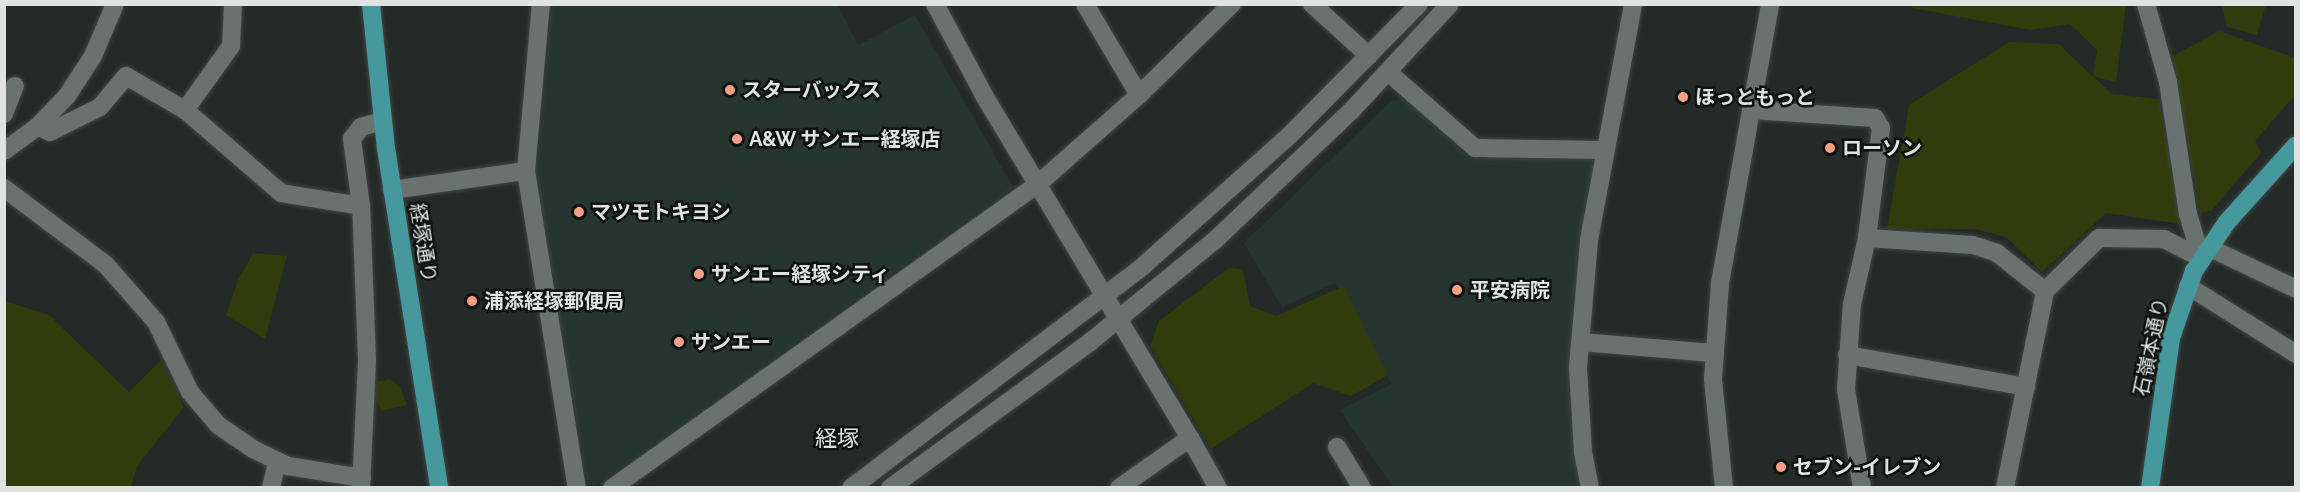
<!DOCTYPE html>
<meta charset="utf-8">
<style>
body{margin:0}
#map{position:relative;width:2300px;height:492px;overflow:hidden;background:#242a28;font-family:Raleway,"Noto Sans JP",sans-serif}
div>[style]{position:absolute}
[style*='--x']{left:calc(var(--x)*1px);top:calc(var(--y)*1px);width:calc(var(--w)*1px);rotate:calc(var(--a)*1deg)}
.built>*{inset:0;background:#273531}
.green>*{inset:0;background:#313b0b}
.roads{filter:drop-shadow(0 0 2px #3f4543) drop-shadow(0 0 2px #3f4543)}
.minor>*{height:18px;margin:-9px;padding:0 9px;transform-origin:9px;border-radius:9px;background:#6a7270}
.major>*{height:18px;margin:-9px;padding:0 9px;transform-origin:9px;border-radius:9px;background:#45989e}
.dots>*{width:16px;height:16px;translate:-50% -50%;box-sizing:border-box;border:3px solid #0f1211;border-radius:50%}
span{translate:-50% -50%;white-space:nowrap;text-align:center;line-height:1.15;-webkit-text-stroke:5px #0f1211;paint-order:stroke}
.poi-label{font-size:20px;color:#dfe4e2;font-weight:700}
.left{translate:0 -50%;text-align:left}
.street-label{font-size:20px;color:#dfe4e2}
.quarter-label{font-size:22px;color:#dfe4e2}
.frame{position:absolute;inset:0;border:6px solid #dfe4e2;pointer-events:none}
</style>
<div id="map">
<div class="built">
<div style="clip-path:polygon(552px 4px,838px 5px,858px 45px,915px 15px,1013px 187px,593px 487px,588px 484px,540px 205px,538px 168px)"></div>
<div style="clip-path:polygon(1406px 99px,1470px 159px,1584px 155px,1591px 161px,1594px 169px,1573px 297px,1569px 390px,1580px 487px,1393px 487px,1340px 410px,1392px 384px,1335px 283px,1282px 307px,1244px 243px,1392px 100px)"></div>
</div>
<div class="green">
<div style="clip-path:polygon(1913px 5px,2126px 5px,2116px 82px,2094px 77px,2112px 94px,2159px 99px,2181px 224px,2106px 213px,2042px 272px,2006px 237px,1974px 229px,1887px 229px,1909px 105px,2009px 42px,2059px 44px,2093px 77px,2097px 50px,2070px 24px,2031px 30px,1912px 8px)"></div>
<div style="clip-path:polygon(2222px 5px,2266px 5px,2257px 35px,2227px 27px)"></div>
<div style="clip-path:polygon(2219px 31px,2295px 58px,2295px 95px,2255px 141px,2261px 153px,2211px 211px,2200px 213px,2173px 56px)"></div>
<div style="clip-path:polygon(253px 253px,287px 256px,265px 339px,226px 315px,238px 280px)"></div>
<div style="clip-path:polygon(1230px 267px,1243px 270px,1250px 306px,1276px 316px,1344px 286px,1388px 375px,1351px 396px,1313px 383px,1211px 449px,1150px 346px,1159px 321px)"></div>
<div style="clip-path:polygon(5px 301px,49px 315px,129px 392px,161px 360px,184px 407px,137px 466px,131px 487px,5px 487px)"></div>
<div style="clip-path:polygon(390px 379px,400px 387px,407px 405px,382px 411px,376px 401px,377px 382px)"></div>
</div>
<div class="roads">
<div class="minor">
<div style="--x:233;--y:4;--w:42;--a:92.7"></div>
<div style="--x:231;--y:46;--w:79;--a:125.7"></div>
<div style="--x:185;--y:110;--w:127;--a:40.8"></div>
<div style="--x:281;--y:193;--w:81;--a:9.2"></div>
<div style="--x:935;--y:4;--w:106;--a:61.7"></div>
<div style="--x:985;--y:97;--w:398;--a:59"></div>
<div style="--x:1312;--y:4;--w:77;--a:42.4"></div>
<div style="--x:2146;--y:4;--w:81;--a:74.2"></div>
<div style="--x:2168;--y:82;--w:134;--a:81.4"></div>
<div style="--x:2188;--y:214;--w:46;--a:73.5"></div>
<div style="--x:1388;--y:72;--w:116;--a:41.1"></div>
<div style="--x:1475;--y:148;--w:129;--a:0.9"></div>
<div style="--x:1139;--y:95;--w:130;--a:-44.4"></div>
<div style="--x:1751;--y:110;--w:124;--a:3.7"></div>
<div style="--x:1875;--y:118;--w:12;--a:59"></div>
<div style="--x:1881;--y:128;--w:111;--a:97.3"></div>
<div style="--x:1867;--y:238;--w:106;--a:3.8"></div>
<div style="--x:1973;--y:245;--w:25;--a:18"></div>
<div style="--x:1997;--y:253;--w:61;--a:38.4"></div>
<div style="--x:2045;--y:291;--w:76;--a:-44.5"></div>
<div style="--x:2099;--y:238;--w:65;--a:0.9"></div>
<div style="--x:2164;--y:239;--w:42;--a:27.2"></div>
<div style="--x:4;--y:114;--w:30;--a:-69"></div>
<div style="--x:38;--y:126;--w:13;--a:27"></div>
<div style="--x:50;--y:132;--w:56;--a:-26.6"></div>
<div style="--x:100;--y:107;--w:40;--a:-50"></div>
<div style="--x:126;--y:76;--w:68;--a:30"></div>
<div style="--x:4;--y:151;--w:42;--a:-36.3"></div>
<div style="--x:38;--y:126;--w:42;--a:-46"></div>
<div style="--x:67;--y:96;--w:48;--a:-57"></div>
<div style="--x:93;--y:56;--w:56;--a:-67.1"></div>
<div style="--x:526;--y:171;--w:321;--a:80.9"></div>
<div style="--x:4;--y:188;--w:128;--a:37"></div>
<div style="--x:106;--y:265;--w:76;--a:48.7"></div>
<div style="--x:156;--y:322;--w:78;--a:64.1"></div>
<div style="--x:190;--y:392;--w:43;--a:49.7"></div>
<div style="--x:218;--y:425;--w:42;--a:34.4"></div>
<div style="--x:253;--y:449;--w:39;--a:26"></div>
<div style="--x:288;--y:466;--w:75;--a:9.2"></div>
<div style="--x:392;--y:190;--w:135;--a:-8.1"></div>
<div style="--x:526;--y:171;--w:168;--a:-84.9"></div>
<div style="--x:2208;--y:247;--w:98;--a:25.5"></div>
<div style="--x:2188;--y:286;--w:128;--a:32.2"></div>
<div style="--x:1581;--y:342;--w:132;--a:4.8"></div>
<div style="--x:1847;--y:355;--w:182;--a:10.1"></div>
<div style="--x:1337;--y:447;--w:48;--a:58.6"></div>
<div style="--x:271;--y:488;--w:28;--a:-77"></div>
<div style="--x:361;--y:488;--w:129;--a:-87.3"></div>
<div style="--x:367;--y:359;--w:153;--a:-92.2"></div>
<div style="--x:361;--y:206;--w:68;--a:-97.7"></div>
<div style="--x:352;--y:139;--w:15;--a:-53"></div>
<div style="--x:361;--y:127;--w:22;--a:-16"></div>
<div style="--x:612;--y:488;--w:523;--a:-35.51"></div>
<div style="--x:1038;--y:184;--w:135;--a:-41.4"></div>
<div style="--x:1139;--y:95;--w:106;--a:-120.7"></div>
<div style="--x:851;--y:488;--w:367;--a:-37.2"></div>
<div style="--x:1143;--y:266;--w:198;--a:-41.7"></div>
<div style="--x:1291;--y:134;--w:182;--a:-45.4"></div>
<div style="--x:890;--y:488;--w:248;--a:-36.1"></div>
<div style="--x:1090;--y:342;--w:160;--a:-39.2"></div>
<div style="--x:1214;--y:241;--w:190;--a:-43.5"></div>
<div style="--x:1352;--y:110;--w:144;--a:-47.2"></div>
<div style="--x:1119;--y:488;--w:87;--a:-35.2"></div>
<div style="--x:1190;--y:438;--w:57;--a:60.8"></div>
<div style="--x:1590;--y:488;--w:37;--a:-101"></div>
<div style="--x:1583;--y:452;--w:85;--a:-93.4"></div>
<div style="--x:1578;--y:367;--w:127;--a:-85"></div>
<div style="--x:1589;--y:240;--w:240;--a:-79.4"></div>
<div style="--x:1724;--y:488;--w:110;--a:-95.8"></div>
<div style="--x:1713;--y:379;--w:96;--a:-85.8"></div>
<div style="--x:1720;--y:283;--w:283;--a:-79.8"></div>
<div style="--x:1862;--y:488;--w:100;--a:-99.2"></div>
<div style="--x:1846;--y:389;--w:85;--a:-86"></div>
<div style="--x:1852;--y:304;--w:68;--a:-77.2"></div>
<div style="--x:2005;--y:488;--w:201;--a:-78.5"></div>
</div>
<div class="major">
<div style="--x:371;--y:4;--w:145;--a:84.1"></div>
<div style="--x:386;--y:148;--w:344;--a:81.1"></div>
<div style="--x:2150;--y:488;--w:151;--a:-82"></div>
<div style="--x:2171;--y:338;--w:71;--a:-71.1"></div>
<div style="--x:2194;--y:271;--w:59;--a:-56"></div>
<div style="--x:2227;--y:222;--w:103;--a:-48.1"></div>
</div>
</div>
<div class="dots">
<div style="left:730px;top:90px;background:#f39f85"></div>
<div style="left:1683px;top:97px;background:#f39f85"></div>
<div style="left:737px;top:139px;background:#f39f85"></div>
<div style="left:1830px;top:148px;background:#f39f85"></div>
<div style="left:579px;top:212px;background:#f39f85"></div>
<div style="left:699px;top:274px;background:#f39f85"></div>
<div style="left:1457px;top:290px;background:#f39f85"></div>
<div style="left:472px;top:301px;background:#f39f85"></div>
<div style="left:679px;top:342px;background:#f39f85"></div>
<div style="left:1781px;top:467px;background:#f39f85"></div>
</div>
<div class="poi-label">
<span class="left" style="left:742px;top:90px">スターバックス</span>
<span class="left" style="left:1695px;top:97px">ほっともっと</span>
<span class="left" style="left:749px;top:139px">A&amp;W サンエー経塚店</span>
<span class="left" style="left:1842px;top:148px">ローソン</span>
<span class="left" style="left:591px;top:212px">マツモトキヨシ</span>
<span class="left" style="left:711px;top:274px">サンエー経塚シティ</span>
<span class="left" style="left:1470px;top:290px">平安病院</span>
<span class="left" style="left:484px;top:301px">浦添経塚郵便局</span>
<span class="left" style="left:691px;top:342px">サンエー</span>
<span class="left" style="left:1793px;top:467px">セブン-イレブン</span>
</div>
<div class="street-label">
<span style="left:423px;top:243px;rotate:81deg">経塚通り</span>
<span style="left:2151px;top:347px;rotate:-78deg">石嶺本通り</span>
</div>
<div class="quarter-label">
<span style="left:837px;top:439px">経塚</span>
</div>
<div class="frame"></div>
</div>
